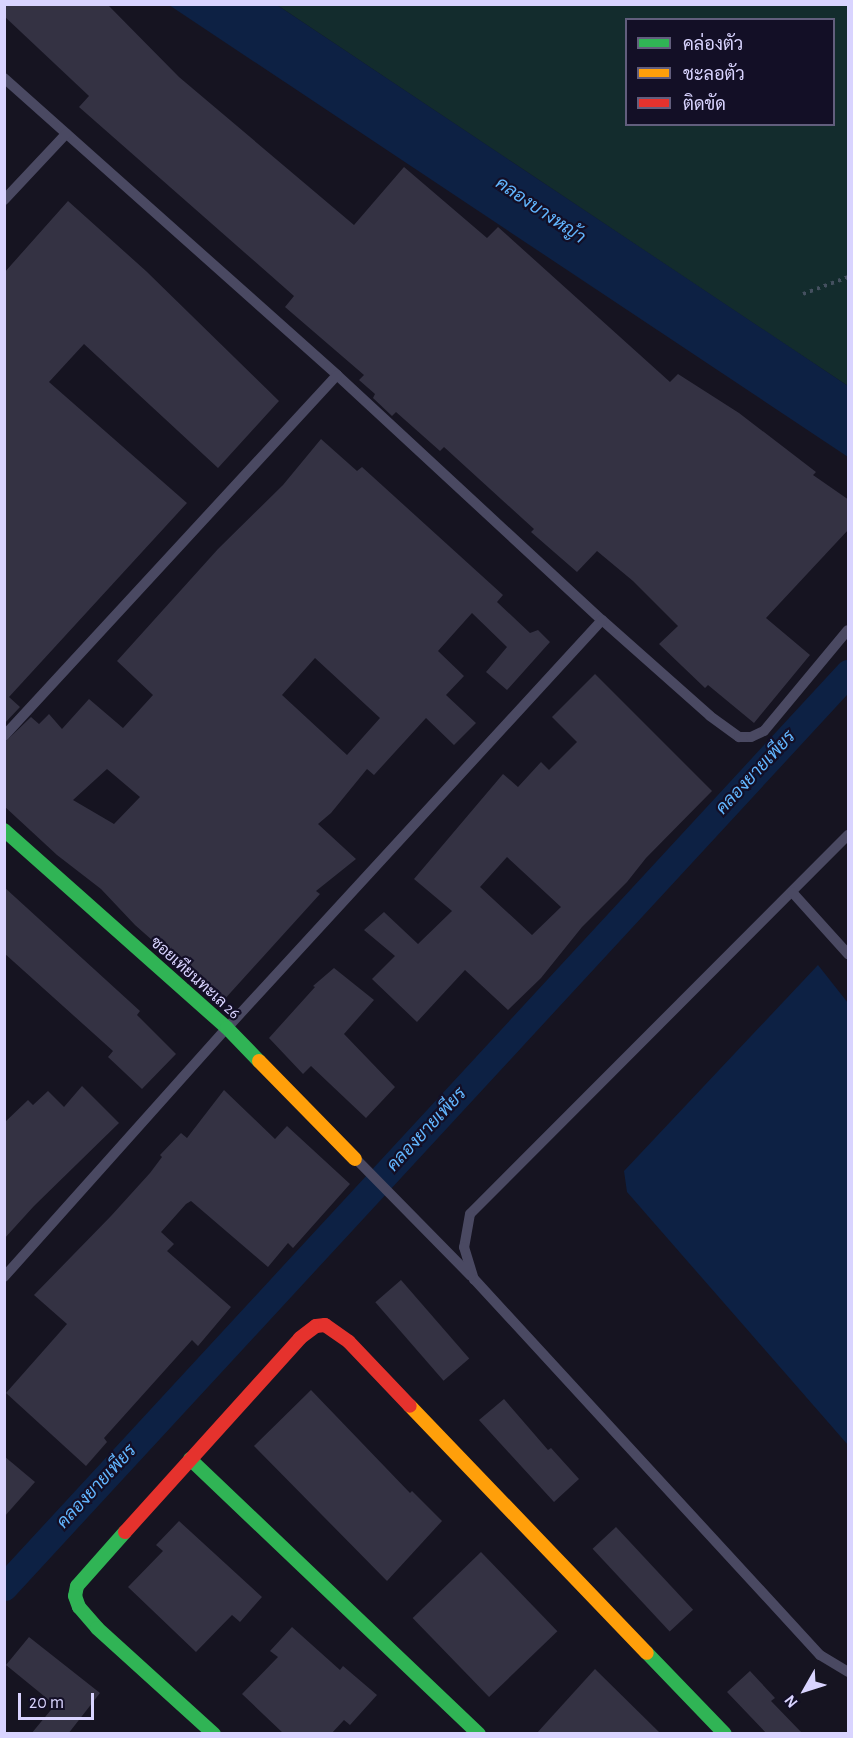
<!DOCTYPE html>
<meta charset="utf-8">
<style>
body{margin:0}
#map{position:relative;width:853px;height:1738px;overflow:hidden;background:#161421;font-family:"Alegreya Sans",Sarabun,sans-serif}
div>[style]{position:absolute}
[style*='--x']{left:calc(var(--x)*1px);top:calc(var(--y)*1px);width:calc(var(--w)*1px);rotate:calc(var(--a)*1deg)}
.green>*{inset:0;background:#132c2d}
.water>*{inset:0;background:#0d2144}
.canal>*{height:27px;margin:-13.5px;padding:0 13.5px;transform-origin:13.5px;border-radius:13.5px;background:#0d2144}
.building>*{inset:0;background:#343243;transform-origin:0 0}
.path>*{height:4px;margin-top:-2px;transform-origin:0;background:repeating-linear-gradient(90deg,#44505f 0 3px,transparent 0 7.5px)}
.lane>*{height:10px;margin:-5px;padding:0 5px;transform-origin:5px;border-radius:5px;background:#4a4962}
.fast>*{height:14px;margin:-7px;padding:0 7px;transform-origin:7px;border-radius:7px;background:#30b455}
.slow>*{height:14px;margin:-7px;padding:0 7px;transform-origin:7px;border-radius:7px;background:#ff9f0a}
.jam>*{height:14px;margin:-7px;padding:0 7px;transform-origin:7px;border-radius:7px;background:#e5322d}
span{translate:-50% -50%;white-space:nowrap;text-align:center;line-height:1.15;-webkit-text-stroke:4.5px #130f26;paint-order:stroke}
.street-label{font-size:16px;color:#d9d4ff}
.water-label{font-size:18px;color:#62b6ff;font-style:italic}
.frame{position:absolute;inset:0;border:6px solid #d9d4ff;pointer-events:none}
.legend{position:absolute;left:625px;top:18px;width:210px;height:108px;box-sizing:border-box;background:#130f26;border:2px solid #625e7d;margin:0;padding:8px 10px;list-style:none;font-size:18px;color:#d9d4ff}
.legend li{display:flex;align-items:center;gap:12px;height:30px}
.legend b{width:30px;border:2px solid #625e7d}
.north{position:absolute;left:775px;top:1660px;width:60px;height:60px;-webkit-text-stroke:4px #130f26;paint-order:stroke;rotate:231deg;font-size:16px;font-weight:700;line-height:24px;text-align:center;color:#d9d4ff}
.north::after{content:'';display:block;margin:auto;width:21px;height:27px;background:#d9d4ff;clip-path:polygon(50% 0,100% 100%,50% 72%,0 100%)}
.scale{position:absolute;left:18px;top:1693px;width:76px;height:27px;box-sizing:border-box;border:3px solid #d9d4ff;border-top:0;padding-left:8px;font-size:18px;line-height:21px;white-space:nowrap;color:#d9d4ff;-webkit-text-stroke:4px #130f26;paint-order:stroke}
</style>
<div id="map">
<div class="green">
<div style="clip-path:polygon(evenodd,277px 5px,848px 5px,848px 386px,738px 313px,277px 5px,626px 20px,834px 20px,834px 124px,626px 124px,626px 20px)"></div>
</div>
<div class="water">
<div style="clip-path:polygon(169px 5px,277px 5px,848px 386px,848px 457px)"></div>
<div style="clip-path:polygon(818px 965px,848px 1003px,848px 1445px,627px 1192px,624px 1171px)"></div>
</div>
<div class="canal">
<div style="--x:4;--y:1587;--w:1244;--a:-47.28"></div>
</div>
<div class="building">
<div style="clip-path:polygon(4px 4px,107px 4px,179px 77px,354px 225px,404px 167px,487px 238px,498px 227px,670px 382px,678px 374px,739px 413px,816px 472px,813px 475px,849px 500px,849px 529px,766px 618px,810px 655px,754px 723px,708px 685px,705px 688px,659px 644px,678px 626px,633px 581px,597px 551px,577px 572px,531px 532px,534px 529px,444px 447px,440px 451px,396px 412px,392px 416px,373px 398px,375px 394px,359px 380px,364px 375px,285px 307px,294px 296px,79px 107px,89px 96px,4px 16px)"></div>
<div style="clip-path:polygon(68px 201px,146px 271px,279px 401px,218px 468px,84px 344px,49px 382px,187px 503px,9px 697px,20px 707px,4px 724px,4px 273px)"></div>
<div style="clip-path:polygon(evenodd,321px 439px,357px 471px,362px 467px,503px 595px,497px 602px,530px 633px,538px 630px,550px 642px,507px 690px,486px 672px,507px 647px,472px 613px,438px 651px,464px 676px,446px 695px,476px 723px,454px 745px,426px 718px,374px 775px,367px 769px,331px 813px,318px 824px,356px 859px,316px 891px,320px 894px,222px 1002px,135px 925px,101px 889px,57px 855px,4px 806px,4px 743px,31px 717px,39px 724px,49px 714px,62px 729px,89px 699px,123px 728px,153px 695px,117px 661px,218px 549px,283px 485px,321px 439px,315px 658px,380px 718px,347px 755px,282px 695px,315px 658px,321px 439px,107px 769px,140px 797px,114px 824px,73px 800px,107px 769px)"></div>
<div style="clip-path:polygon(evenodd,595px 674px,712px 791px,646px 858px,627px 882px,582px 927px,541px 978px,508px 1010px,465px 970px,417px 1022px,372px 979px,395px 956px,364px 930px,384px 912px,418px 944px,452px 911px,414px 879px,503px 774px,518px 787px,541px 762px,549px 770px,577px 742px,552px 717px,595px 674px,507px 857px,561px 907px,532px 935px,480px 887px,507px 857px)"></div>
<div style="clip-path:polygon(4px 887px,140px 1011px,137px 1015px,176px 1054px,142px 1089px,108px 1057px,113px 1051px,4px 953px)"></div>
<div style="clip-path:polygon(334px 968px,374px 1000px,344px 1034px,395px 1087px,366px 1118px,311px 1066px,303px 1074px,269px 1038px,315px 987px,313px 986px)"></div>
<div style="clip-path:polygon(82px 1086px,119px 1123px,34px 1206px,4px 1239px,4px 1123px,28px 1100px,33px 1105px,48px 1091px,64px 1107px)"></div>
<div style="clip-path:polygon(224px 1090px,275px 1139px,287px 1126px,350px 1184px,293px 1248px,288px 1243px,268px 1267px,191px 1201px,186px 1204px,161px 1232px,174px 1244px,167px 1251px,231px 1307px,198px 1346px,192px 1340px,104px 1438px,107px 1442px,86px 1466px,6px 1393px,67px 1324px,34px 1295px,111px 1216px,150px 1173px,162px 1157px,160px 1155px,181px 1133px,187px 1138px)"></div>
<div style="left:401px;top:1280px;width:104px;height:34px;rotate:49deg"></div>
<div style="clip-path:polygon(311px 1390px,410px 1493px,412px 1491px,442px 1521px,387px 1581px,254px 1446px)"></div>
<div style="clip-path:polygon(504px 1399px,548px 1450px,551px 1448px,579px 1479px,554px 1502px,479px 1420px)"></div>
<div style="clip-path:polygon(4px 1456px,35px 1482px,4px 1517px)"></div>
<div style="clip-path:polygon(179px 1521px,262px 1597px,240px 1622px,232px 1615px,196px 1652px,128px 1587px,163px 1551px,156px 1545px)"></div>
<div style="left:616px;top:1527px;width:113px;height:32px;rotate:47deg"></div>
<div style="left:481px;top:1552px;width:110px;height:95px;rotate:46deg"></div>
<div style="clip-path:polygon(292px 1627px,340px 1670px,343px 1666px,377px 1695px,350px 1725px,344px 1720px,331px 1734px,284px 1734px,242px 1694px,278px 1657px,270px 1651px)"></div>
<div style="clip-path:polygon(29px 1637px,100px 1693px,68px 1734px,31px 1734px,55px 1705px,6px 1665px)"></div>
<div style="clip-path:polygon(595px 1669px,661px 1734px,536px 1734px)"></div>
<div style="clip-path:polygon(750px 1671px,775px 1698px,771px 1701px,803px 1734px,767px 1734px,727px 1692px)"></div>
</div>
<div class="path">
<div style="--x:803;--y:294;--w:48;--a:-20.7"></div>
</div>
<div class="lane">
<div style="--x:4;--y:78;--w:446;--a:41.7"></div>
<div style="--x:337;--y:375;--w:361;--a:42.8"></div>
<div style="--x:602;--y:620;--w:144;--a:41.6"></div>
<div style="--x:710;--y:716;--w:36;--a:36"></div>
<div style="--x:739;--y:737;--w:12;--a:0"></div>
<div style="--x:751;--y:737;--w:14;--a:-25"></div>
<div style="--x:764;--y:731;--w:131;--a:-50.3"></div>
<div style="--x:4;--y:200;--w:91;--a:-46.8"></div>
<div style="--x:4;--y:736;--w:491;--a:-47.3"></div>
<div style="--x:848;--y:835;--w:535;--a:134.92"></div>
<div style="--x:470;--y:1214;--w:34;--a:100"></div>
<div style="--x:464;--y:1247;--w:34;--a:73"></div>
<div style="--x:474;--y:1279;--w:511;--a:47.38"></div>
<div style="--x:820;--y:1655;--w:33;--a:31"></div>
<div style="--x:792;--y:892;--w:84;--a:47.9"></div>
<div style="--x:356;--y:1159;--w:164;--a:45.5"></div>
<div style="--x:4;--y:1277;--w:334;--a:-48.2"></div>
<div style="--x:227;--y:1028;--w:554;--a:-47.41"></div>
</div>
<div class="fast">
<div style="--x:4;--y:830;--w:298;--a:41.6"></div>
<div style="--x:227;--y:1028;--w:46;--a:45.9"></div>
<div style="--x:190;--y:1459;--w:399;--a:43.6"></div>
<div style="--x:125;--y:1532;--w:72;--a:131.6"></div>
<div style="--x:77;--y:1586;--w:10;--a:101"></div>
<div style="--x:75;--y:1596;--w:12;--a:70"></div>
<div style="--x:79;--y:1607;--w:28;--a:49"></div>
<div style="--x:97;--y:1628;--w:158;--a:42.2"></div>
<div style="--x:647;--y:1653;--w:112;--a:46.1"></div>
</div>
<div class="slow">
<div style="--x:259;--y:1061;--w:137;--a:45.6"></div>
<div style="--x:410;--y:1406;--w:342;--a:46.2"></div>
</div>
<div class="jam">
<div style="--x:125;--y:1532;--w:261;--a:-47.9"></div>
<div style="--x:300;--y:1338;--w:20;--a:-37"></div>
<div style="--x:316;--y:1326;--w:9;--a:-6"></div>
<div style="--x:325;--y:1325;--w:29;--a:35"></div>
<div style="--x:349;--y:1342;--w:88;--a:46.4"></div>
</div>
<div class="street-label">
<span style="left:195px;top:978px;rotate:42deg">ซอยเทียนทะเล 26</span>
</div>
<div class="water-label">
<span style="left:540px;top:211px;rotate:34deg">คลองบางหญ้า</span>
<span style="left:756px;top:773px;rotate:-47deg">คลองยายเพียร</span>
<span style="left:427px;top:1130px;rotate:-47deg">คลองยายเพียร</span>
<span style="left:97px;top:1487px;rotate:-47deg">คลองยายเพียร</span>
</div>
<div class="frame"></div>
<ul class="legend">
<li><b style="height:8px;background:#30b455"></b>คล่องตัว</li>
<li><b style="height:8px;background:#ff9f0a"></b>ชะลอตัว</li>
<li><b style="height:8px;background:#e5322d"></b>ติดขัด</li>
</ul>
<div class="north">N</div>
<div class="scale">20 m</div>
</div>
